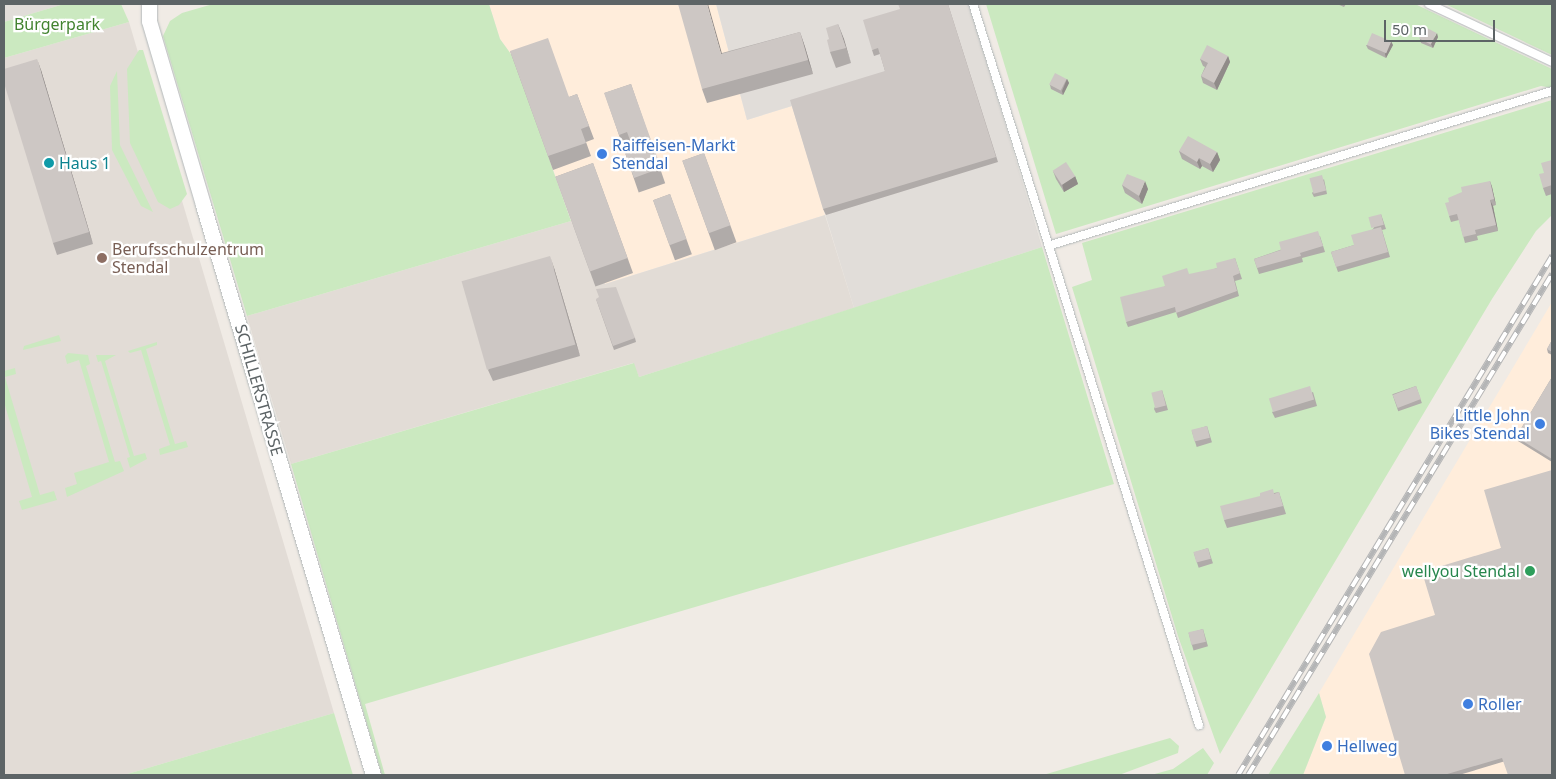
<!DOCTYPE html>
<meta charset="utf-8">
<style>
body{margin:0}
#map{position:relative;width:1556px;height:779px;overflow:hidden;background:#f0ebe5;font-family:"Noto Sans",sans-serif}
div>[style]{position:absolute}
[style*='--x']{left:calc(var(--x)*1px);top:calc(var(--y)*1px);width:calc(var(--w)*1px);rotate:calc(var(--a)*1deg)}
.commercial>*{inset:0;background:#ffeddb}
.industrial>*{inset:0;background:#e1ddd9}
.education>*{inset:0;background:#e2dcd6}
.green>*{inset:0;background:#cbe9c0}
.roads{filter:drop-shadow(0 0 1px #b2b8ba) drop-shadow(0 0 1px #b2b8ba)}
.service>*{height:8px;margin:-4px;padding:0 4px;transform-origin:4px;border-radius:4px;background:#fff}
.minor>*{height:15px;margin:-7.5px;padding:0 7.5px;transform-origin:7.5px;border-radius:7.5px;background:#fff}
.rail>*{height:5.5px;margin-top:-2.75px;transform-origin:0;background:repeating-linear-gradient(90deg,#fff 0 11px,#b4b5b6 0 22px);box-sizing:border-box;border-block:1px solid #b4b5b6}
.wall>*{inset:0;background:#b0aba9;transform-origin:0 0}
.shaded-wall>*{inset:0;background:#908b89}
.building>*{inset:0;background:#cdc7c4;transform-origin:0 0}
.dots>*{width:14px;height:14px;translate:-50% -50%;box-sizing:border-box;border:2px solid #fff;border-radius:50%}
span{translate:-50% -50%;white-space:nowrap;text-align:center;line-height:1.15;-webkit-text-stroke:4.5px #fff;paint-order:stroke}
.park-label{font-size:16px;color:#42832f}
.shop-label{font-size:16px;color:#366cbe}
.left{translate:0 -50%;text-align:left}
.right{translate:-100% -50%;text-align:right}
.culture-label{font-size:16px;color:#0d838f}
.education-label{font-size:16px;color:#785e54}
.street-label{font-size:16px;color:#5d6466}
.leisure-label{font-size:16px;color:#27864d}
.frame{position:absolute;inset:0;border:5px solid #5d6466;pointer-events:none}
.scale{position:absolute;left:1384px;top:20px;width:111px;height:22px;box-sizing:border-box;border:2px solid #5d6466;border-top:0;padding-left:6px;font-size:15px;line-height:18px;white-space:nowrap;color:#5d6466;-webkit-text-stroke:4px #fff;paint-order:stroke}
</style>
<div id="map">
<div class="commercial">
<div style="clip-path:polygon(489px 4px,716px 4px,747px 120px,792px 106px,825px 215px,595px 287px,513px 57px,500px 39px)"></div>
<div style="clip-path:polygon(1552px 302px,1552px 775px,1303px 775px,1326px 717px,1319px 693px)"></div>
</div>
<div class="industrial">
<div style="clip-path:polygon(4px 4px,64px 4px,4px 22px)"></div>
<div style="clip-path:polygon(716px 4px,969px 4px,1042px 247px,854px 308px,792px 106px,747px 120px)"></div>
</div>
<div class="education">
<div style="clip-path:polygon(129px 22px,334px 713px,124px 775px,4px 775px,4px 58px)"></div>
<div style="clip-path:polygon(825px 215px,854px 308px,639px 377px,633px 363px,291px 464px,247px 316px,571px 221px,605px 284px)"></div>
</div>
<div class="green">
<div style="clip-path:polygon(64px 4px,121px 4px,129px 22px,4px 58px,4px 22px)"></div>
<div style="clip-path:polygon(213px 4px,489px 4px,500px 39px,513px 57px,571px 221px,247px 316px,163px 36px,170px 21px,182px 13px)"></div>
<div style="clip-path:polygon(986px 4px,1415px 4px,1552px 69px,1552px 88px,1541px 86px,1056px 234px)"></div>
<div style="clip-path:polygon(1445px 4px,1552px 4px,1552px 55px)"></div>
<div style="clip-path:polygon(139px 50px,143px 50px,187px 194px,179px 205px,170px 209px,158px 202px,130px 143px,127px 69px)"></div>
<div style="clip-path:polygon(117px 71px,120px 145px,153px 212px,141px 206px,112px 150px,110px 86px)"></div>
<div style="clip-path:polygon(1552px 100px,1552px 215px,1536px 231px,1492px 299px,1220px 754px,1178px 636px,1072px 287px,1092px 280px,1082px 243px)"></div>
<div style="clip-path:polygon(1042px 247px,1114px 484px,365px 704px,385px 775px,382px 775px,291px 464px,634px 363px,639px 377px)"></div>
<div style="clip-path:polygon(59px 335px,61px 341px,23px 350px,24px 346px)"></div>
<div style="clip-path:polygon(157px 342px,157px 345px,146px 349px,175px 444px,186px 441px,188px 447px,160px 455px,159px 449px,170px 445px,141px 350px,130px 353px,128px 351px)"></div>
<div style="clip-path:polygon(68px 353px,88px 355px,90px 364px,86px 366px,115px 462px,120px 461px,124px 471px,67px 497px,65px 488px,77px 484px,74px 473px,109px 462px,79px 360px,67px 364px,65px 356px)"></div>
<div style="clip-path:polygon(96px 355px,116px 355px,105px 361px,134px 456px,145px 453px,147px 459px,130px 468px,127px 458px,130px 457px,101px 361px,98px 362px)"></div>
<div style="clip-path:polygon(15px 368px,16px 374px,5px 377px,40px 495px,54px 491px,57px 500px,22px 510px,19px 501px,32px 497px,4px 402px,4px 371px)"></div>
<div style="clip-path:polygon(1319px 693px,1326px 717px,1303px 775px,1268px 775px)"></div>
<div style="clip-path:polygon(334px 713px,353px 775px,124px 775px)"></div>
<div style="clip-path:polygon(1170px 738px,1179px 746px,1178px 753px,1119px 775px,1043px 775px)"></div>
<div style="clip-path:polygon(1203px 748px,1214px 763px,1207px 775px,1151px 775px,1173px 769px)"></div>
</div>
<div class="roads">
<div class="service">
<div style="--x:973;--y:4;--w:756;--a:72.6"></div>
<div style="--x:1429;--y:4;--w:136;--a:25.2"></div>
<div style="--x:1051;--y:245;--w:524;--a:-17.09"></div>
</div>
<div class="minor">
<div style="--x:149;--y:4;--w:17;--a:90"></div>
<div style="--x:149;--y:21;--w:192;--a:73.6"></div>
<div style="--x:203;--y:205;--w:595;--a:73.39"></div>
</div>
</div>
<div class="rail">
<div style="--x:1238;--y:775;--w:607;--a:-58.83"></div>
<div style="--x:1248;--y:775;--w:586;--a:-58.75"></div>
</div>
<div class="wall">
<div style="clip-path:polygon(948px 4px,998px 162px,826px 215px,823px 209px,885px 71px,880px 54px,874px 56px,872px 50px)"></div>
<div style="clip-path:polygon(1337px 4px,1346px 4px,1344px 7px)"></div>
<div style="clip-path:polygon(838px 24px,851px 63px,836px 68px,830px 52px)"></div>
<div style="clip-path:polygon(800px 32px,805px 47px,813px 74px,707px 103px,702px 89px,722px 53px)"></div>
<div style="clip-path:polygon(1438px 37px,1433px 48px,1421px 43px,1420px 39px)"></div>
<div style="clip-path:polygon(1366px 45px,1393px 45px,1386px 58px,1368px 49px)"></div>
<div style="clip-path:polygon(510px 51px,569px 97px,577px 94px,594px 139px,586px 142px,591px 156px,553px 170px)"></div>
<div style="clip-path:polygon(1228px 56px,1230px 62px,1217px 90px,1203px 83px,1201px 76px,1205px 67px,1203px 66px,1200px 59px)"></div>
<div style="clip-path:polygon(41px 70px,93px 244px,57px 255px,53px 243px)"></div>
<div style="clip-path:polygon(1067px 79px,1069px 83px,1063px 95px,1051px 89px,1050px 85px)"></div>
<div style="left:631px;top:84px;width:105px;height:28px;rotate:71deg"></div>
<div style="clip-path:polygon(1179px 151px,1217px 152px,1220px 160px,1213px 172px,1202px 166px,1200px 169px,1182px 159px)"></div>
<div style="left:704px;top:153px;width:95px;height:23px;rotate:70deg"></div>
<div style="clip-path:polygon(1552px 160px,1552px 194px,1546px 196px,1543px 188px,1544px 173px)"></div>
<div style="left:593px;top:163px;width:117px;height:40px;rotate:70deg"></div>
<div style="clip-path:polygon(1053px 171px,1075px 176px,1078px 184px,1064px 192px,1056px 179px)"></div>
<div style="clip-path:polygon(1324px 179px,1327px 194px,1314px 197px,1312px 193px)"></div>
<div style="clip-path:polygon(1490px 181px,1492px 187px,1496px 205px,1493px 206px,1498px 231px,1477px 236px,1478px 240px,1465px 243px,1459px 220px,1451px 222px,1449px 216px)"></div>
<div style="clip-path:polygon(1122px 185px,1148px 189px,1142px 204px,1125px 193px)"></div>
<div style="left:670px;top:194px;width:64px;height:18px;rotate:70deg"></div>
<div style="clip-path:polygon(1381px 214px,1386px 229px,1382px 230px,1390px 257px,1338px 272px,1331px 252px,1354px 245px,1373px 229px)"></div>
<div style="clip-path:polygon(1320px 236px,1325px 252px,1302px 258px,1303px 262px,1259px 274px,1254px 259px)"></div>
<div style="clip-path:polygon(1235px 258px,1242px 279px,1235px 281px,1239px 296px,1178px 318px,1176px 312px,1128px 327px,1126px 322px,1165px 286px,1217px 268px)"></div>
<div style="clip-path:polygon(554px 268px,580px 356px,493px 381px,488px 370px)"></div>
<div style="clip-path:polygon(596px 299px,635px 338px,636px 342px,614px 350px)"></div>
<div style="clip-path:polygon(1552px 340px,1552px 355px,1548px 353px,1547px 349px)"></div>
<div style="clip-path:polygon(1552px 377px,1552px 462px,1518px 441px,1516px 437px)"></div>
<div style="left:1416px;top:386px;width:18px;height:25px;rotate:71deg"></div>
<div style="clip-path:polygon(1162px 390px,1168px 410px,1156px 413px,1154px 409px)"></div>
<div style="clip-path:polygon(1313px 392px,1317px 406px,1275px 418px,1272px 412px)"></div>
<div style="left:1207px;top:426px;width:17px;height:16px;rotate:73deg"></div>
<div style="clip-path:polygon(1552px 470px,1552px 747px,1459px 775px,1405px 775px,1435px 615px,1501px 548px)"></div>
<div style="clip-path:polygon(1279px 492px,1286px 514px,1227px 528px,1224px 520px,1274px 493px)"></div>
<div style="left:1208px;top:548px;width:16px;height:15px;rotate:72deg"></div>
<div style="left:1203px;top:629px;width:18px;height:15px;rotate:74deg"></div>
</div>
<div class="shaded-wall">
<div style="clip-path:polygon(707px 4px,708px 4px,726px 68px,721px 54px)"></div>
<div style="clip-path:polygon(838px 24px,844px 39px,851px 63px)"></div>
<div style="clip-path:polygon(800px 32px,805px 47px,813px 74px,808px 60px)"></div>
<div style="clip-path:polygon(1437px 33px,1438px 37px,1433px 48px,1431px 44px)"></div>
<div style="clip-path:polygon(1391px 41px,1393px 45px,1386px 58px,1385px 54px)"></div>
<div style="clip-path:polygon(1228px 56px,1230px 62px,1217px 90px,1214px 83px)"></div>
<div style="clip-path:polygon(37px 59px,41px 70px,93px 244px,89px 232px)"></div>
<div style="clip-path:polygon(1067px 79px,1069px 83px,1063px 95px,1062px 91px)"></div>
<div style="clip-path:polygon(1217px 152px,1220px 160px,1213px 172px,1210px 164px)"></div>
<div style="clip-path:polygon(1199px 158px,1202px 166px,1200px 169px,1197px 162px)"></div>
<div style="clip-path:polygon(1075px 176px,1078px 184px,1064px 192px,1062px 184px)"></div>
<div style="clip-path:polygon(1145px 181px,1148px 189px,1142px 204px,1139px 196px)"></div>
<div style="clip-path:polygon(1490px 181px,1492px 187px,1496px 205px,1494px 199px)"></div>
<div style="clip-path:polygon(1490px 200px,1493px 206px,1498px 231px,1496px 225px)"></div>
<div style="clip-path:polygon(550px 256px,554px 268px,580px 356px,576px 344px)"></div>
</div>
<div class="building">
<div style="clip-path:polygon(678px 4px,707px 4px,721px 54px,800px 32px,808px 60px,702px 89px)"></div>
<div style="clip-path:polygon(898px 4px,948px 4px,996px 157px,823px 209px,790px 100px,885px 71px,878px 48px,872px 50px,863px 20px,900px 9px)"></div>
<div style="clip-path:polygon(838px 24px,846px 48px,830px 52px,827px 40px,829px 39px,826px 28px)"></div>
<div style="left:1425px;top:27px;width:13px;height:13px;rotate:27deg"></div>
<div style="left:1372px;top:33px;width:21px;height:13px;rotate:23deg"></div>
<div style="clip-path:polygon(548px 38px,569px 97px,577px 94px,589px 126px,581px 129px,586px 143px,548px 156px,510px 51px)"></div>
<div style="clip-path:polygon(1207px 45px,1228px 56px,1214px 83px,1201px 76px,1208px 63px,1200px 59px)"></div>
<div style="clip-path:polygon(37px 59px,89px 232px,53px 243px,4px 83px,4px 69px)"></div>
<div style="left:1055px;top:73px;width:13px;height:13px;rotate:27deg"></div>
<div style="clip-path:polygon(631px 84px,661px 168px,634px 178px,623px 147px,631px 143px,627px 132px,619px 135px,604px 93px)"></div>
<div style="clip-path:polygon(1188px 136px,1217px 152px,1210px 164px,1199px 158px,1197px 162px,1179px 151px)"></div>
<div style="left:704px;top:153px;width:77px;height:23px;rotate:70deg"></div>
<div style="clip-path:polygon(1552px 160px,1552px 185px,1543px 188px,1539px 174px,1544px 173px,1541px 163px)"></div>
<div style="left:1066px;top:162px;width:17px;height:16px;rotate:57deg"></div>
<div style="left:593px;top:163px;width:101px;height:40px;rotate:70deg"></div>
<div style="clip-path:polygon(1127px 174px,1145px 181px,1139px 196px,1122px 185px)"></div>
<div style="left:1322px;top:175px;width:16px;height:13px;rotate:75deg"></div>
<div style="clip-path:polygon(1490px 181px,1494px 199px,1490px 200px,1496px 225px,1475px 230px,1476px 234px,1463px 237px,1457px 214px,1449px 216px,1445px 203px,1449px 202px,1448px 198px,1462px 192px,1461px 187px)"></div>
<div style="left:670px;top:194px;width:48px;height:18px;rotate:70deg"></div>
<div style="left:1381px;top:214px;width:11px;height:13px;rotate:75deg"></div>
<div style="clip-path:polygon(1381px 227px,1388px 252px,1336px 267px,1331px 252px,1354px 245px,1351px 235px)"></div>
<div style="clip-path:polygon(1318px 231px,1323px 246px,1300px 253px,1301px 256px,1257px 268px,1254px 259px,1281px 250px,1279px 242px)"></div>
<div style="left:550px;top:256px;width:92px;height:92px;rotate:74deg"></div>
<div style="clip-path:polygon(1235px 258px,1240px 273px,1233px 276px,1237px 291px,1176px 313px,1175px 307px,1126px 322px,1120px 297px,1165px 286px,1162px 276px,1187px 268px,1189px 274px,1217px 268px,1216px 263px)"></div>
<div style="clip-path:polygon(616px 287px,635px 338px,613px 346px,596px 299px,599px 297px,596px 289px)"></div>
<div style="clip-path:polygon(1552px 340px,1552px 352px,1547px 349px)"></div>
<div style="clip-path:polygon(1552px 377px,1552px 459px,1516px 437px)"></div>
<div style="left:1310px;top:386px;width:14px;height:43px;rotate:73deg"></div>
<div style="left:1416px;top:386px;width:14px;height:25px;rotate:69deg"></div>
<div style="left:1162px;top:390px;width:16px;height:11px;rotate:76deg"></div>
<div style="left:1207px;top:426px;width:12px;height:16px;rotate:76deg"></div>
<div style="clip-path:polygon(1552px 470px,1552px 743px,1551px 744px,1552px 748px,1552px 775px,1508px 775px,1502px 758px,1444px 775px,1405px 775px,1369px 654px,1381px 632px,1435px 615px,1422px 572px,1501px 548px,1484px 490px)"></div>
<div style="clip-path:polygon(1273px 489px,1274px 494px,1279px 492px,1283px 506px,1224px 520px,1220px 506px,1260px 496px,1260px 493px)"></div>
<div style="left:1208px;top:548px;width:11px;height:15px;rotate:75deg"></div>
<div style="left:1203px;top:629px;width:13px;height:15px;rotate:77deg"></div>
</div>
<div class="dots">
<div style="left:602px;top:154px;background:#3f7fe0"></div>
<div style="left:49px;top:163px;background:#0f9aa8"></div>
<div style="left:102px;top:258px;background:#8d6e63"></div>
<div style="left:1540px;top:424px;background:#3f7fe0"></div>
<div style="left:1530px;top:571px;background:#2e9e5b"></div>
<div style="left:1468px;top:704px;background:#3f7fe0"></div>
<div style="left:1327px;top:746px;background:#3f7fe0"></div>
</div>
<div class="park-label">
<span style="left:57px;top:24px">Bürgerpark</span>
</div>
<div class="shop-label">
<span class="left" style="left:612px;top:154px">Raiffeisen-Markt<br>Stendal</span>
<span class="right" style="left:1530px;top:424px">Little John<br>Bikes Stendal</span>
<span class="left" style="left:1478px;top:704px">Roller</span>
<span class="left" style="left:1337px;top:746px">Hellweg</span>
</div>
<div class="culture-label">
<span class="left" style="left:59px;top:163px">Haus 1</span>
</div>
<div class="education-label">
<span class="left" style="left:112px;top:258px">Berufsschulzentrum<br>Stendal</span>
</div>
<div class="street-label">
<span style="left:259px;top:390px;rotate:74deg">SCHILLERSTRASSE</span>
</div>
<div class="leisure-label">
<span class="right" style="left:1520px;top:571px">wellyou Stendal</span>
</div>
<div class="frame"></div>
<div class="scale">50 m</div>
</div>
